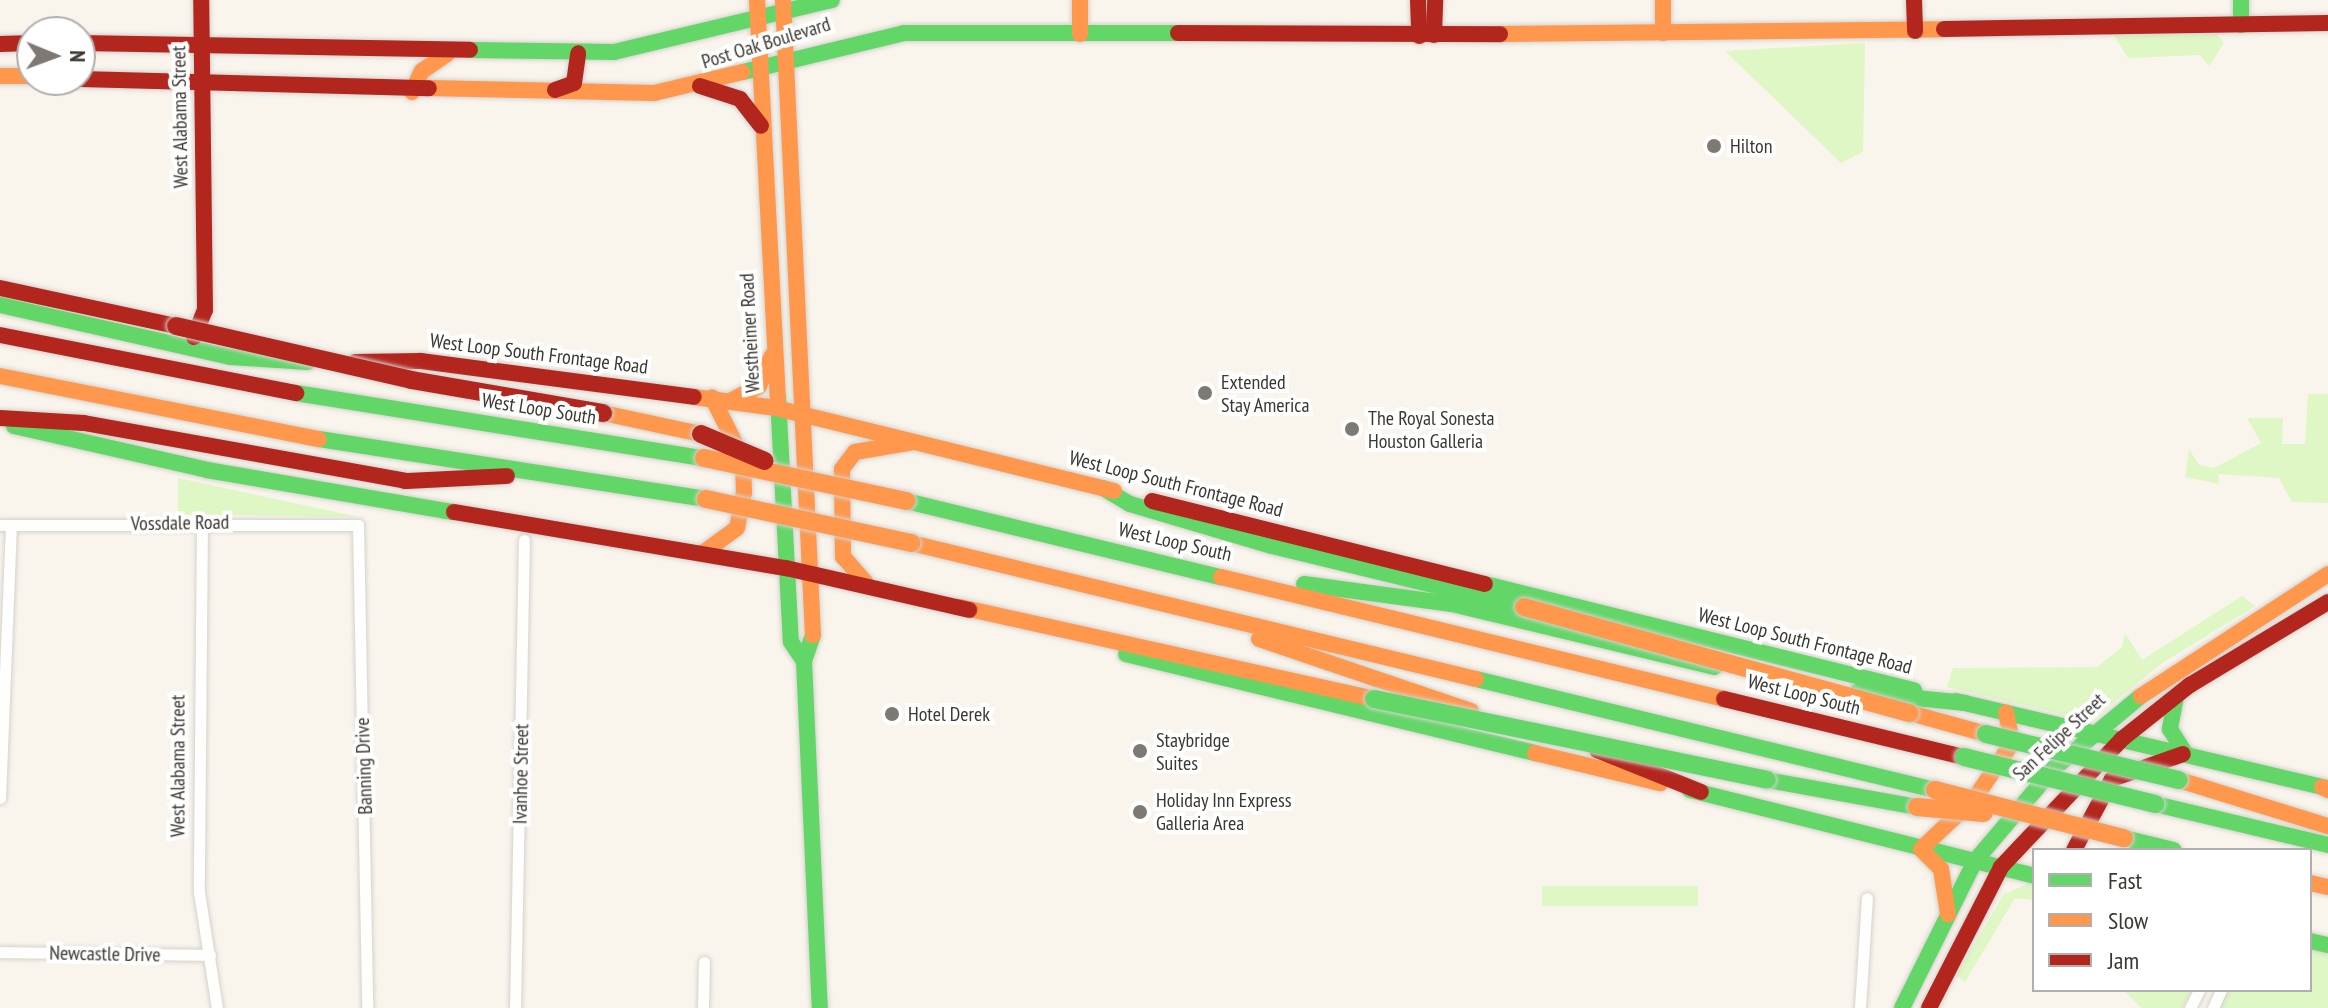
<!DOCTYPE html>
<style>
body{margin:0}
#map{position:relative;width:2328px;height:1008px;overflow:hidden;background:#f9f5ed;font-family:"PT Sans Narrow",sans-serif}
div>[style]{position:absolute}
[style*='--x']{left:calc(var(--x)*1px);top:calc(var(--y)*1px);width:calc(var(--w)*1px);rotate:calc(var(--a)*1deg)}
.green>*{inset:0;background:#def7c4;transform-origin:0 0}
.roads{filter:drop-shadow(0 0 2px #d5d2cc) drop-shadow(0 0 2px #d5d2cc)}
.street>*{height:11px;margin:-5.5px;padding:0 5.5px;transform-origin:5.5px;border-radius:5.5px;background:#fefefc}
.fast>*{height:16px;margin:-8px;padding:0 8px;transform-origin:8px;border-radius:8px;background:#63d668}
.slow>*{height:16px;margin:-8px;padding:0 8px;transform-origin:8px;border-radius:8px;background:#ff974d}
.jam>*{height:16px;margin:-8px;padding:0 8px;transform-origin:8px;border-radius:8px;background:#b3261e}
.bridges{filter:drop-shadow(0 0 2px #d5d3d0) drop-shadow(0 0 2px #d5d3d0)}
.fast-bridge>*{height:18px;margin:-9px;padding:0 9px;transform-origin:9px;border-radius:9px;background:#63d668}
.slow-bridge>*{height:18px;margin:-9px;padding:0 9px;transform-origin:9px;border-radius:9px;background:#ff974d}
.jam-bridge>*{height:18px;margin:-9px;padding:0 9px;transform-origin:9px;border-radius:9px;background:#b3261e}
.dots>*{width:22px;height:22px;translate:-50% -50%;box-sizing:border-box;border:4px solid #fff;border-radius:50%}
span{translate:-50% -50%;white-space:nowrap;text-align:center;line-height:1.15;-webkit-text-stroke:8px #fff;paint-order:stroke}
.street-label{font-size:20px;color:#3b3832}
.poi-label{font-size:20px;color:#3b3832}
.left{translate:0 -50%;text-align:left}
.legend{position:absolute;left:2032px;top:848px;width:280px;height:144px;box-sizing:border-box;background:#fff;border:2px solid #b1afad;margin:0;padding:10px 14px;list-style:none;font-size:24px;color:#3b3832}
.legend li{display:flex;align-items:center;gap:16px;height:40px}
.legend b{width:40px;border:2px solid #b1afad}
.north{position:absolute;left:16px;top:16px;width:80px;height:80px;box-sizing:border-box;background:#fff;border:2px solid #b1afad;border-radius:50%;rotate:91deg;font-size:22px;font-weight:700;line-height:32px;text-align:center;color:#3b3832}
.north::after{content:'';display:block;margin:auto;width:28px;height:36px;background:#7e7a73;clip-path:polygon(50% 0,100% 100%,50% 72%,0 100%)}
</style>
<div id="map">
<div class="green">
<div style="clip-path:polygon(2217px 34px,2224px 43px,2209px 66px,2200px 55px,2128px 58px,2114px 35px)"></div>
<div style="clip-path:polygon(1865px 43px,1863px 152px,1841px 163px,1725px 51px)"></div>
<div style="clip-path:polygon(2308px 394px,2328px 394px,2328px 503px,2292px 502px,2279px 478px,2218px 474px,2219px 484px,2185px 477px,2189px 449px,2199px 465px,2214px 468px,2261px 443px,2247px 418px,2283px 418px,2282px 444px,2305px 444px)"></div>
<div style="clip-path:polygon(178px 478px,359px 517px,178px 514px)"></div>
<div style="clip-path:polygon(2242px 596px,2255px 606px,2161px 664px,2091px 721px,1947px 687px,1953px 668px,2097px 667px,2122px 647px,2125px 633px,2142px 660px)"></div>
<div style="clip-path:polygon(2027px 884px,2034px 885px,2034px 900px,2015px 898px,1965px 982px,1956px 975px,2004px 894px)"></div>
<div style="left:1542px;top:886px;width:156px;height:20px"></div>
<div style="clip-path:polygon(2310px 948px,2328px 952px,2328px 1008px,2219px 1008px,2224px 990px,2310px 990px)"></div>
<div style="clip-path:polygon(2123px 990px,2192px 990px,2183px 1008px,2141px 1008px)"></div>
</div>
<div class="roads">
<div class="street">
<div style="--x:202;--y:523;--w:369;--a:90.5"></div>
<div style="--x:199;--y:892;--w:117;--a:81.2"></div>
<div style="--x:0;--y:525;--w:358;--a:0"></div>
<div style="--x:358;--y:525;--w:483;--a:88.9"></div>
<div style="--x:0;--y:798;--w:273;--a:-87.7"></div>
<div style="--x:0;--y:952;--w:210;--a:0.8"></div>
<div style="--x:515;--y:1008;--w:468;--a:-88.9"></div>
<div style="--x:703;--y:1008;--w:46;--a:-88.8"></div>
<div style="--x:1860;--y:1008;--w:110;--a:-86.4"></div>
<div style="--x:2190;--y:1008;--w:20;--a:-63"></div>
<div style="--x:2213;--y:1008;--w:20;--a:-66"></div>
</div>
<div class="fast">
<div style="--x:2241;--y:0;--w:25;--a:90"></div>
<div style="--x:470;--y:50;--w:144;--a:0.8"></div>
<div style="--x:614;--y:52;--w:224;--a:-13.4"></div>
<div style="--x:743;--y:72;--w:166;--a:-13.6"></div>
<div style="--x:904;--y:33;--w:274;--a:0"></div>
<div style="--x:0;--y:305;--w:237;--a:12.7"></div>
<div style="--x:231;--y:357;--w:77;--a:3.7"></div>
<div style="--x:296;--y:393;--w:413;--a:9.1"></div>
<div style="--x:778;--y:397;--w:245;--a:87"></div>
<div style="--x:791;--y:642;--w:23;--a:56"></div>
<div style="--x:14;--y:426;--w:198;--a:12.8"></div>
<div style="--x:207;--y:470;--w:251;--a:9.7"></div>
<div style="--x:319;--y:439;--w:392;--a:8.8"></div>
<div style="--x:1103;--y:488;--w:31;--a:31"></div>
<div style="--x:1130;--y:504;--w:148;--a:16.5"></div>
<div style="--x:1272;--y:546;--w:259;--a:13.6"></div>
<div style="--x:906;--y:501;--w:324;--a:13.6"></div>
<div style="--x:1304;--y:584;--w:149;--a:7.7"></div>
<div style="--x:1452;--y:604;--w:270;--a:13.5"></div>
<div style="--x:1485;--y:584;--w:442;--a:13.9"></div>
<div style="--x:813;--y:635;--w:28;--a:109"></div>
<div style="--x:804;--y:661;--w:347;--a:87.4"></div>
<div style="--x:1126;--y:654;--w:421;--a:13.6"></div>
<div style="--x:1476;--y:679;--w:472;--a:13.6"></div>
<div style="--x:1857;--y:692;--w:109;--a:5.8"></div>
<div style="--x:2176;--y:697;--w:33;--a:101"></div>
<div style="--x:2170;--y:729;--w:28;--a:58"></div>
<div style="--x:1956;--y:701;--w:382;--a:13.2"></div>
<div style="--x:1767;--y:780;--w:152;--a:10.2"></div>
<div style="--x:1690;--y:790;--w:355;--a:14"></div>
<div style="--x:2155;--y:804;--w:178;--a:13.3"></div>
<div style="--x:2124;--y:838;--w:51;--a:13.5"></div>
<div style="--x:2310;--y:941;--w:18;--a:13"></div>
<div style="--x:1902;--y:1008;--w:164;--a:-63.6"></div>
<div style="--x:1975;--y:861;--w:121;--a:-49.7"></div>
<div style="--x:2053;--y:769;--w:114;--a:-39.7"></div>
</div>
<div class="slow">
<div style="--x:757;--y:0;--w:398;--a:87"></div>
<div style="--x:783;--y:0;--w:636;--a:87.3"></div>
<div style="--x:1080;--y:0;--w:34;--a:90"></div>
<div style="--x:1663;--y:0;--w:33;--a:90"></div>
<div style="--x:1500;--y:34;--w:444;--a:-0.6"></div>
<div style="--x:0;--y:76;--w:32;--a:0"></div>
<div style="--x:429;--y:88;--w:225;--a:1.3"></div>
<div style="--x:654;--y:93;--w:91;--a:-13.3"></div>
<div style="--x:412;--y:92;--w:23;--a:-65"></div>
<div style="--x:422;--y:71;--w:30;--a:-34"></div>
<div style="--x:0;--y:376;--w:325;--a:11.2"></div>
<div style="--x:694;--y:397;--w:83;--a:7.6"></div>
<div style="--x:776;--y:408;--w:348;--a:13.8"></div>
<div style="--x:732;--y:400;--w:30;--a:-27"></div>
<div style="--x:759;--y:386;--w:33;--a:-67"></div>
<div style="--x:603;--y:413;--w:100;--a:12.1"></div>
<div style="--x:911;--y:543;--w:581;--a:13.53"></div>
<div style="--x:703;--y:553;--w:42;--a:-36.3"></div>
<div style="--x:737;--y:528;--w:37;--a:-79"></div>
<div style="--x:744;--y:492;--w:33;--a:-92"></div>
<div style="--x:743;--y:459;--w:69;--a:-116.6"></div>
<div style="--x:1221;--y:577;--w:518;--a:13.63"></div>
<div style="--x:866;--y:583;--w:35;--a:-131"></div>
<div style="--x:843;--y:557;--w:88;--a:-90.7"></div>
<div style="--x:842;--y:469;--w:21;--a:-53"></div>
<div style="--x:855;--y:452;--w:55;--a:-9.5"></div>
<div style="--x:960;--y:607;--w:424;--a:12.5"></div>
<div style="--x:1259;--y:639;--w:224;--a:18.8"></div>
<div style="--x:2141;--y:696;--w:223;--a:-33.1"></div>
<div style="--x:1910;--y:713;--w:79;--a:15.4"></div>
<div style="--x:1535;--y:753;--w:129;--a:13.5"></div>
<div style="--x:2179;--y:780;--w:156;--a:17.2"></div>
<div style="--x:2322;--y:787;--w:7;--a:27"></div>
<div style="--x:1921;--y:849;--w:74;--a:-43.4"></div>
<div style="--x:1975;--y:798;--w:66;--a:-56.1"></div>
<div style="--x:2012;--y:743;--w:31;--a:-101"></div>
<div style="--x:1922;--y:850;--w:27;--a:45"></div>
<div style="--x:1941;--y:869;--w:46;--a:81.2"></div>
<div style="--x:2310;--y:883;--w:18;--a:13"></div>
</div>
<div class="jam">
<div style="--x:1418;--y:0;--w:36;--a:88"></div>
<div style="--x:1914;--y:0;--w:31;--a:88"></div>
<div style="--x:1944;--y:29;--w:384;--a:-0.9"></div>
<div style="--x:1178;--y:33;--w:322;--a:0.2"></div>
<div style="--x:1434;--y:35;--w:35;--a:-88"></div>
<div style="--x:80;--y:43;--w:390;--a:1"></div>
<div style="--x:0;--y:44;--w:32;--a:-2"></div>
<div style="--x:80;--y:79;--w:349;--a:1.5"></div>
<div style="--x:700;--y:86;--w:42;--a:18"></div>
<div style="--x:740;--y:99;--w:34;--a:52"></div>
<div style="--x:555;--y:90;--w:20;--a:-20"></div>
<div style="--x:574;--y:83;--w:30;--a:-82"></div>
<div style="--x:0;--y:288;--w:180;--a:12.2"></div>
<div style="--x:0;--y:335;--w:302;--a:11.1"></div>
<div style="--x:194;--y:337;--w:29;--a:-68"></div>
<div style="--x:205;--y:310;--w:310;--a:-90.7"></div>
<div style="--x:355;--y:362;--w:66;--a:-0.9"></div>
<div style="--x:421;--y:361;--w:275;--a:7.5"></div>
<div style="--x:0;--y:418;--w:84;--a:3.4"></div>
<div style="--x:84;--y:423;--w:326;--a:10.2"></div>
<div style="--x:405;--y:481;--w:102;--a:-2.8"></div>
<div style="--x:1152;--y:501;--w:343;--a:14"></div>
<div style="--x:454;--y:512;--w:337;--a:9.6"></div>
<div style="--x:786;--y:568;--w:188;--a:12.9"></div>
<div style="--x:1724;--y:699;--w:247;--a:13.6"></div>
<div style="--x:1597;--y:750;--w:112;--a:22"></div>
<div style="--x:2074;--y:850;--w:81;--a:-61.8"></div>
<div style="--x:2112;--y:779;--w:75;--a:-19.4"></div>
<div style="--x:1929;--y:1008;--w:158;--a:-62.9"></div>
<div style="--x:2001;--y:867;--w:176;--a:-46.6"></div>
<div style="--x:2122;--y:739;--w:87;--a:-38.5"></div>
<div style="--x:2190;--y:685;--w:161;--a:-31"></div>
</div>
</div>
<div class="bridges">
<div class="fast-bridge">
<div style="--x:1374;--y:699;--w:401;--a:11.6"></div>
<div style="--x:1986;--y:734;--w:198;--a:13.4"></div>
<div style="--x:1964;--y:757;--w:197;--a:13.8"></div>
</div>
<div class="slow-bridge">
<div style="--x:704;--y:458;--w:207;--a:12"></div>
<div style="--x:706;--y:499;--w:210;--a:12.1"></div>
<div style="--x:1524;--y:607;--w:400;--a:15.4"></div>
<div style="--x:1935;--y:790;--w:195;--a:14.3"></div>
<div style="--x:1917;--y:807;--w:67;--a:5.1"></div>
</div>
<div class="jam-bridge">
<div style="--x:176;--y:326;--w:241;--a:12.9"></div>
<div style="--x:411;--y:380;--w:195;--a:9.8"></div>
<div style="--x:701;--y:434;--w:69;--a:22.9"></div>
</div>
</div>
<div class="dots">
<div style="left:1714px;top:146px;background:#7e7a73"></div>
<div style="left:1205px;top:393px;background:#7e7a73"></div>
<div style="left:1352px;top:429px;background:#7e7a73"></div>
<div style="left:892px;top:714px;background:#7e7a73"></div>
<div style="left:1140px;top:751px;background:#7e7a73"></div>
<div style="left:1140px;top:812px;background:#7e7a73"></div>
</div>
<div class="street-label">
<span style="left:766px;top:43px;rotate:-17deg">Post Oak Boulevard</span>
<span style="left:180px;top:117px;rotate:-91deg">West Alabama Street</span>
<span style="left:750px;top:333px;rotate:-93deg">Westheimer Road</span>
<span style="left:539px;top:354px;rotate:7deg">West Loop South Frontage Road</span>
<span style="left:539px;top:409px;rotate:9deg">West Loop South</span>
<span style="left:1176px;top:484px;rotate:14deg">West Loop South Frontage Road</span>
<span style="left:180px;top:523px;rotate:-1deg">Vossdale Road</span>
<span style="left:1175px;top:542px;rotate:13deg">West Loop South</span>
<span style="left:1805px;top:641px;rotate:14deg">West Loop South Frontage Road</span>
<span style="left:1804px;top:695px;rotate:14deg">West Loop South</span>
<span style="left:2059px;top:737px;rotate:-43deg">San Felipe Street</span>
<span style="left:178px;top:766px;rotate:-90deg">West Alabama Street</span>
<span style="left:364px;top:766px;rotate:-92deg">Banning Drive</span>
<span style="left:521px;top:774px;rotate:-89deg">Ivanhoe Street</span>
<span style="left:105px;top:954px;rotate:1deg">Newcastle Drive</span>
</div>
<div class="poi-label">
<span class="left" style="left:1730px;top:146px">Hilton</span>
<span class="left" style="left:1221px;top:394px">Extended<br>Stay America</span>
<span class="left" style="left:1368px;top:430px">The Royal Sonesta<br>Houston Galleria</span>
<span class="left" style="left:908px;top:714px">Hotel Derek</span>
<span class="left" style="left:1156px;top:752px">Staybridge<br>Suites</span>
<span class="left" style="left:1156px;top:812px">Holiday Inn Express<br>Galleria Area</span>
</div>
<ul class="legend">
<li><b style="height:10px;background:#63d668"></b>Fast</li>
<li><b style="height:10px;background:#ff974d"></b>Slow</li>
<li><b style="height:10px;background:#b3261e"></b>Jam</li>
</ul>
<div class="north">N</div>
</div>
